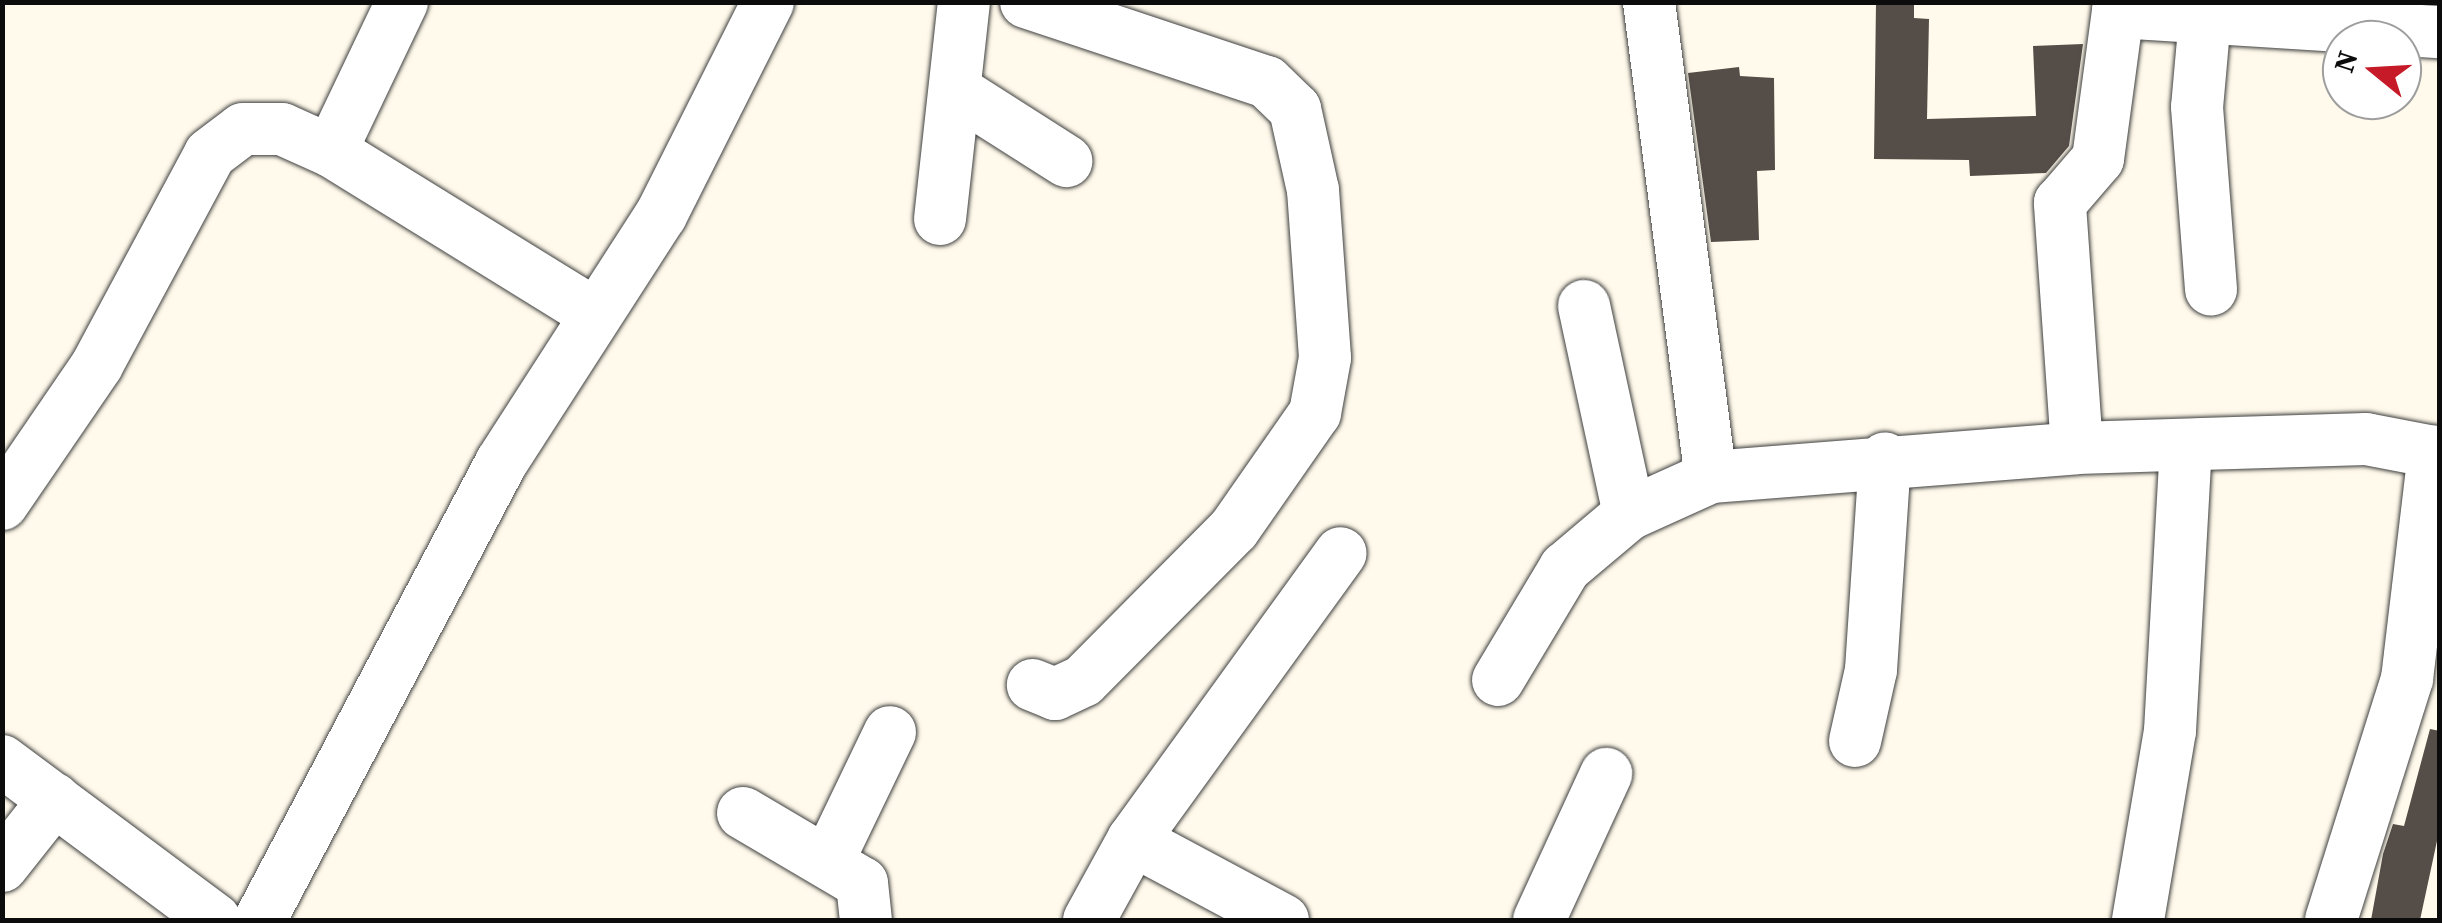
<!DOCTYPE html>
<style>
body{margin:0}
#map{position:relative;width:2442px;height:923px;overflow:hidden;background:#fffaeb;font-family:"Source Serif 4",serif}
div>[style]{position:absolute}
[style*='--x']{left:calc(var(--x)*1px);top:calc(var(--y)*1px);width:calc(var(--w)*1px);rotate:calc(var(--a)*1deg)}
.building>*{inset:0;background:#554d48}
.roads{filter:drop-shadow(0 0 2px #3f3f3f) drop-shadow(0 0 2px #3f3f3f)}
.minor>*{height:52px;margin:-26px;padding:0 26px;transform-origin:26px;border-radius:26px;background:#fff}
span{translate:-50% -50%;white-space:nowrap;text-align:center;line-height:1.15;-webkit-text-stroke:10px #fff;paint-order:stroke}
.frame{position:absolute;inset:0;border:5px solid #0c0c0c;pointer-events:none}
.north{position:absolute;left:2322px;top:20px;width:100px;height:100px;box-sizing:border-box;background:#fff;border:2px solid #9e9e9e;border-radius:50%;rotate:288deg;font-size:28px;font-weight:700;line-height:40px;text-align:center;color:#0c0c0c}
.north::after{content:'';display:block;margin:auto;width:35px;height:45px;background:#c61a28;clip-path:polygon(50% 0,100% 100%,50% 72%,0 100%)}
</style>
<div id="map">
<div class="building">
<div style="clip-path:polygon(1876px 2px,1914px 2px,1914px 18px,1929px 19px,1927px 119px,2036px 116px,2033px 46px,2083px 44px,2069px 146px,2046px 173px,1970px 176px,1969px 160px,1874px 159px)"></div>
<div style="clip-path:polygon(1739px 67px,1740px 76px,1774px 78px,1775px 170px,1757px 171px,1759px 240px,1711px 242px,1688px 73px)"></div>
<div style="clip-path:polygon(2430px 729px,2440px 731px,2440px 827px,2420px 920px,2371px 920px,2383px 854px,2393px 824px,2404px 826px)"></div>
</div>
<div class="roads">
<div class="minor">
<div style="--x:1026;--y:2;--w:254;--a:18.4"></div>
<div style="--x:1267;--y:82;--w:39;--a:44"></div>
<div style="--x:1295;--y:109;--w:83;--a:77.5"></div>
<div style="--x:1313;--y:190;--w:168;--a:85.9"></div>
<div style="--x:1325;--y:358;--w:56;--a:100.3"></div>
<div style="--x:1315;--y:413;--w:141;--a:124.9"></div>
<div style="--x:1234;--y:529;--w:214;--a:134.8"></div>
<div style="--x:1083;--y:681;--w:31;--a:155"></div>
<div style="--x:1055;--y:694;--w:24;--a:-158"></div>
<div style="--x:1649;--y:2;--w:479;--a:82.6"></div>
<div style="--x:2119;--y:2;--w:10;--a:96"></div>
<div style="--x:2118;--y:12;--w:323;--a:3.6"></div>
<div style="--x:2205;--y:18;--w:89;--a:95.1"></div>
<div style="--x:2197;--y:107;--w:183;--a:85.6"></div>
<div style="--x:961;--y:94;--w:125;--a:32.5"></div>
<div style="--x:331;--y:151;--w:165;--a:-64.5"></div>
<div style="--x:940;--y:219;--w:218;--a:-83.7"></div>
<div style="--x:1584;--y:306;--w:213;--a:77.8"></div>
<div style="--x:2077;--y:448;--w:246;--a:-94"></div>
<div style="--x:2060;--y:203;--w:58;--a:-49.2"></div>
<div style="--x:2098;--y:159;--w:148;--a:-82.3"></div>
<div style="--x:2;--y:504;--w:168;--a:-55.6"></div>
<div style="--x:97;--y:365;--w:239;--a:-61.8"></div>
<div style="--x:210;--y:154;--w:41;--a:-37.1"></div>
<div style="--x:243;--y:129;--w:39;--a:0"></div>
<div style="--x:282;--y:129;--w:54;--a:24.2"></div>
<div style="--x:331;--y:151;--w:310;--a:31.7"></div>
<div style="--x:1498;--y:680;--w:131;--a:-59.1"></div>
<div style="--x:1565;--y:568;--w:84;--a:-40.2"></div>
<div style="--x:1629;--y:514;--w:90;--a:-24.3"></div>
<div style="--x:1711;--y:477;--w:367;--a:-4.5"></div>
<div style="--x:2077;--y:448;--w:289;--a:-1.8"></div>
<div style="--x:2366;--y:439;--w:69;--a:10.8"></div>
<div style="--x:1855;--y:741;--w:73;--a:-77.3"></div>
<div style="--x:1871;--y:670;--w:212;--a:-86.2"></div>
<div style="--x:2;--y:761;--w:266;--a:36.7"></div>
<div style="--x:743;--y:813;--w:138;--a:30.5"></div>
<div style="--x:862;--y:883;--w:37;--a:84"></div>
<div style="--x:1133;--y:840;--w:170;--a:28.1"></div>
<div style="--x:828;--y:861;--w:143;--a:-64.3"></div>
<div style="--x:2;--y:866;--w:85;--a:-51.7"></div>
<div style="--x:260;--y:920;--w:517;--a:-62.19"></div>
<div style="--x:501;--y:463;--w:295;--a:-57.2"></div>
<div style="--x:661;--y:215;--w:238;--a:-63.3"></div>
<div style="--x:1089;--y:920;--w:91;--a:-61.2"></div>
<div style="--x:1133;--y:840;--w:354;--a:-54.1"></div>
<div style="--x:1539;--y:920;--w:161;--a:-65.3"></div>
<div style="--x:2138;--y:920;--w:192;--a:-80.4"></div>
<div style="--x:2170;--y:731;--w:285;--a:-86.8"></div>
<div style="--x:2331;--y:920;--w:253;--a:-72.5"></div>
<div style="--x:2407;--y:679;--w:229;--a:-83.2"></div>
</div>
</div>
<div class="frame"></div>
<div class="north">N</div>
</div>
